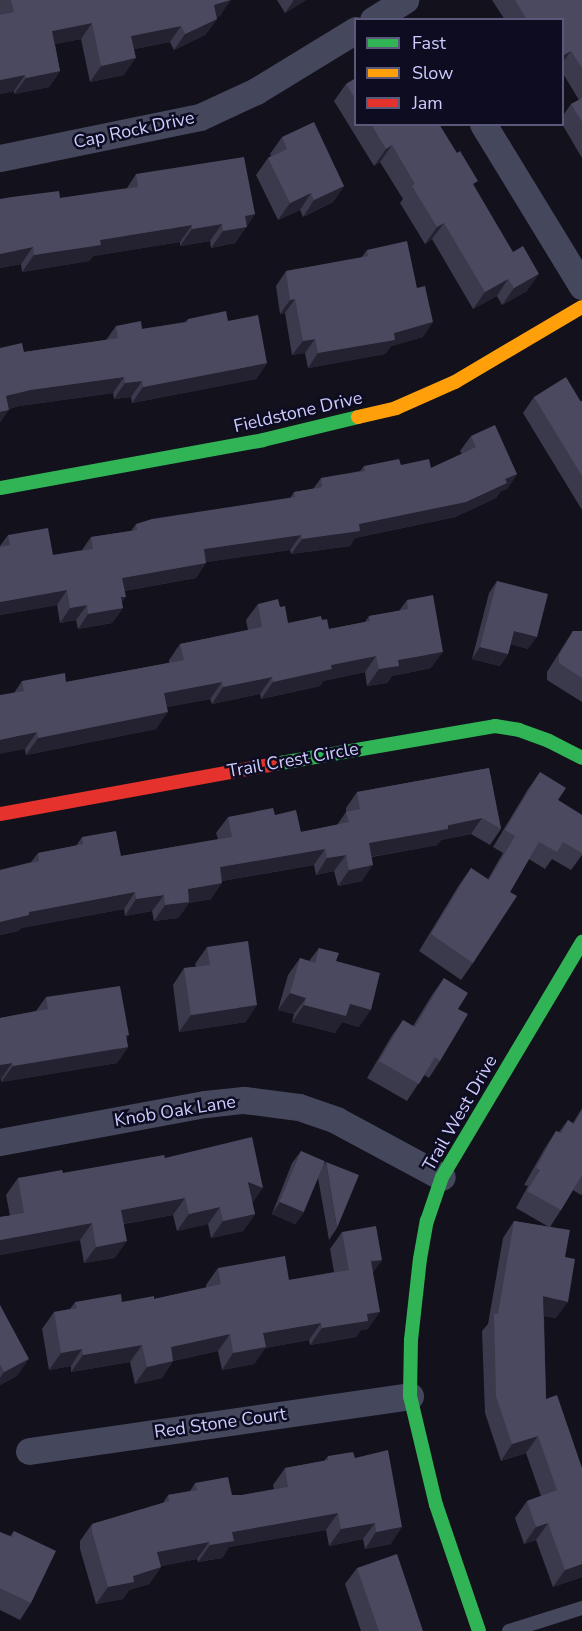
<!DOCTYPE html>
<style>
body{margin:0}
#map{position:relative;width:582px;height:1631px;overflow:hidden;background:#12111c;font-family:"Nunito Sans",sans-serif}
div>[style]{position:absolute}
[style*='--x']{left:calc(var(--x)*1px);top:calc(var(--y)*1px);width:calc(var(--w)*1px);rotate:calc(var(--a)*1deg)}
.lane>*{height:14px;margin:-7px;padding:0 7px;transform-origin:7px;border-radius:7px;background:#45475d}
.street>*{height:27px;margin:-13.5px;padding:0 13.5px;transform-origin:13.5px;border-radius:13.5px;background:#45475d}
.fast>*{height:14px;margin:-7px;padding:0 7px;transform-origin:7px;border-radius:7px;background:#30b455}
.slow>*{height:14px;margin:-7px;padding:0 7px;transform-origin:7px;border-radius:7px;background:#ff9f0a}
.jam>*{height:14px;margin:-7px;padding:0 7px;transform-origin:7px;border-radius:7px;background:#e5322d}
.wall>*{inset:0;background:#3b394c}
.shaded-wall>*{inset:0;background:#242230}
.building>*{inset:0;background:#4b495f;transform-origin:0 0}
span{translate:-50% -50%;white-space:nowrap;text-align:center;line-height:1.15;-webkit-text-stroke:5px #0e0c21;paint-order:stroke}
.street-label{font-size:18px;color:#cdccff}
.legend{position:absolute;left:354px;top:18px;width:210px;height:108px;box-sizing:border-box;background:#0e0c21;border:2px solid #5a597a;margin:0;padding:8px 10px;list-style:none;font-size:18px;color:#cdccff}
.legend li{display:flex;align-items:center;gap:12px;height:30px}
.legend b{width:30px;border:2px solid #5a597a}
</style>
<div id="map">
<div class="lane">
<div style="--x:509;--y:1631;--w:77;--a:-17.5"></div>
</div>
<div class="street">
<div style="--x:373;--y:20;--w:38;--a:-32"></div>
<div style="--x:483;--y:124;--w:190;--a:58.6"></div>
<div style="--x:0;--y:158;--w:204;--a:-11.6"></div>
<div style="--x:200;--y:117;--w:62;--a:-24.9"></div>
<div style="--x:256;--y:91;--w:117;--a:-31.4"></div>
<div style="--x:0;--y:1142;--w:208;--a:-10.5"></div>
<div style="--x:205;--y:1104;--w:39;--a:-6"></div>
<div style="--x:244;--y:1100;--w:55;--a:7.3"></div>
<div style="--x:299;--y:1107;--w:39;--a:19"></div>
<div style="--x:336;--y:1120;--w:120;--a:28.3"></div>
<div style="--x:29;--y:1451;--w:385;--a:-8.2"></div>
</div>
<div class="fast">
<div style="--x:0;--y:488;--w:267;--a:-10.3"></div>
<div style="--x:263;--y:440;--w:98;--a:-13.6"></div>
<div style="--x:275;--y:764;--w:223;--a:-9.8"></div>
<div style="--x:495;--y:726;--w:24;--a:9"></div>
<div style="--x:519;--y:730;--w:32;--a:20"></div>
<div style="--x:549;--y:741;--w:37;--a:27"></div>
<div style="--x:479;--y:1631;--w:133;--a:-108.8"></div>
<div style="--x:436;--y:1505;--w:112;--a:-103.4"></div>
<div style="--x:410;--y:1396;--w:56;--a:-89"></div>
<div style="--x:411;--y:1340;--w:81;--a:-83.7"></div>
<div style="--x:420;--y:1259;--w:39;--a:-80"></div>
<div style="--x:427;--y:1221;--w:46;--a:-71.2"></div>
<div style="--x:442;--y:1177;--w:274;--a:-59.2"></div>
</div>
<div class="slow">
<div style="--x:358;--y:417;--w:39;--a:-13"></div>
<div style="--x:396;--y:408;--w:64;--a:-23.8"></div>
<div style="--x:455;--y:382;--w:147;--a:-30.6"></div>
</div>
<div class="jam">
<div style="--x:0;--y:814;--w:280;--a:-10.3"></div>
</div>
<div class="wall">
<div style="clip-path:polygon(0 0,67px 0,220px 16px,217px 17px,217px 19px,205px 35px,174px 50px,170px 42px,134px 49px,124px 75px,90px 82px,81px 39px,55px 44px,60px 71px,49px 87px,14px 94px,14px 91px,0 94px)"></div>
<div style="clip-path:polygon(277px 0,306px 0,285px 13px)"></div>
<div style="clip-path:polygon(492px 0,582px 0,582px 158px,562px 124px,562px 117px,571px 104px,579px 100px,562px 72px,562px 20px,505px 20px)"></div>
<div style="clip-path:polygon(356px 78px,356px 124px,439px 124px,474px 186px,527px 291px,502px 305px,497px 296px,473px 309px,432px 239px,425px 244px,400px 203px,403px 199px,380px 162px,374px 166px,334px 101px,346px 84px)"></div>
<div style="clip-path:polygon(282px 137px,344px 186px,333px 202px,303px 217px,300px 210px,278px 220px,256px 175px,268px 158px,271px 156px,270px 154px)"></div>
<div style="clip-path:polygon(136px 174px,255px 214px,235px 243px,211px 248px,210px 241px,180px 246px,180px 242px,93px 256px,89px 261px,22px 272px,21px 264px,0 268px,0 199px,60px 198px,127px 188px)"></div>
<div style="clip-path:polygon(367px 250px,423px 337px,391px 346px,385px 354px,308px 368px,305px 353px,292px 355px,285px 313px,280px 314px,276px 286px,286px 271px,361px 258px)"></div>
<div style="clip-path:polygon(188px 319px,228px 321px,267px 363px,256px 379px,132px 403px,131px 397px,114px 399px,113px 393px,19px 406px,9px 409px,24px 352px,106px 340px,116px 326px,142px 329px,185px 322px)"></div>
<div style="clip-path:polygon(534px 397px,582px 401px,582px 510px,523px 413px)"></div>
<div style="clip-path:polygon(471px 436px,517px 474px,507px 489px,501px 491px,496px 498px,455px 517px,355px 538px,350px 546px,291px 554px,290px 550px,206px 562px,196px 578px,124px 591px,122px 603px,123px 608px,112px 623px,78px 629px,76px 620px,60px 623px,57px 605px,0 615px,0 546px,8px 535px,53px 555px,82px 550px,91px 537px,131px 531px,136px 524px,290px 498px,294px 492px,313px 489px,321px 478px,360px 471px,364px 466px,401px 465px,431px 468px,462px 454px,460px 451px)"></div>
<div style="clip-path:polygon(497px 581px,528px 649px,511px 644px,508px 654px,500px 666px,472px 659px,489px 593px)"></div>
<div style="clip-path:polygon(407px 600px,431px 668px,392px 676px,387px 683px,367px 686px,365px 672px,323px 681px,320px 686px,261px 699px,260px 694px,212px 704px,210px 699px,167px 707px,156px 729px,26px 755px,14px 693px,22px 681px,66px 682px,169px 663px,169px 660px,180px 644px,248px 630px,246px 620px,258px 604px,280px 607px,288px 623px,322px 620px,329px 629px,365px 622px,369px 616px,399px 611px)"></div>
<div style="clip-path:polygon(573px 631px,582px 631px,582px 702px,547px 680px,547px 672px,562px 648px)"></div>
<div style="clip-path:polygon(489px 768px,501px 829px,490px 845px,471px 834px,441px 840px,437px 845px,372px 857px,362px 881px,338px 886px,334px 871px,316px 875px,314px 865px,222px 881px,211px 899px,189px 903px,178px 918px,154px 921px,152px 911px,125px 916px,124px 909px,21px 928px,18px 931px,0 935px,0 870px,31px 862px,38px 853px,76px 846px,82px 837px,121px 856px,218px 839px,216px 833px,228px 817px,275px 815px,301px 832px,337px 825px,346px 812px,346px 808px,357px 792px)"></div>
<div style="clip-path:polygon(540px 772px,558px 800px,582px 815px,582px 855px,571px 870px,552px 859px,545px 869px,529px 859px,510px 892px,473px 963px,461px 980px,419px 951px,459px 885px,471px 868px,488px 879px,503px 853px,493px 847px,528px 789px)"></div>
<div style="clip-path:polygon(207px 947px,246px 1022px,179px 1032px,173px 985px,184px 968px,196px 967px,195px 964px)"></div>
<div style="clip-path:polygon(319px 948px,336px 961px,359px 1027px,342px 1022px,335px 1033px,292px 1022px,294px 1014px,278px 1010px,288px 975px,300px 958px,309px 961px)"></div>
<div style="clip-path:polygon(444px 978px,458px 1009px,440px 1061px,429px 1078px,424px 1075px,407px 1101px,367px 1078px,391px 1037px,403px 1020px,413px 1026px,432px 995px)"></div>
<div style="clip-path:polygon(46px 997px,129px 1035px,126px 1038px,128px 1047px,117px 1063px,1px 1082px,1px 1079px,0 1079px,0 1018px,36px 1011px)"></div>
<div style="clip-path:polygon(582px 1108px,582px 1194px,581px 1195px,573px 1190px,561px 1210px,550px 1227px,565px 1257px,556px 1318px,544px 1316px,546px 1399px,582px 1468px,582px 1577px,553px 1587px,536px 1540px,524px 1544px,515px 1518px,527px 1501px,541px 1496px,526px 1453px,501px 1461px,485px 1413px,482px 1331px,488px 1324px,503px 1238px,514px 1221px,549px 1227px,516px 1208px,528px 1186px,524px 1185px,545px 1148px,556px 1131px,559px 1132px,568px 1120px,573px 1123px)"></div>
<div style="clip-path:polygon(301px 1151px,323px 1165px,326px 1162px,337px 1228px,329px 1240px,318px 1178px,304px 1212px,295px 1224px,272px 1214px,292px 1163px)"></div>
<div style="clip-path:polygon(165px 1158px,252px 1203px,255px 1214px,243px 1231px,211px 1238px,208px 1224px,177px 1231px,173px 1215px,124px 1224px,115px 1258px,84px 1263px,80px 1240px,0 1255px,0 1217px,10px 1216px,6px 1195px,18px 1178px,63px 1173px)"></div>
<div style="clip-path:polygon(342px 1232px,382px 1260px,373px 1272px,368px 1329px,361px 1330px,356px 1337px,310px 1345px,309px 1340px,265px 1348px,254px 1364px,222px 1370px,218px 1351px,173px 1361px,162px 1378px,135px 1384px,130px 1362px,71px 1372px,71px 1366px,49px 1370px,42px 1329px,54px 1312px,70px 1309px,75px 1302px,122px 1302px,154px 1299px,206px 1288px,206px 1285px,218px 1268px,289px 1280px,334px 1272px,330px 1249px)"></div>
<div style="clip-path:polygon(0 1305px,17px 1376px,0 1385px)"></div>
<div style="clip-path:polygon(328px 1456px,355px 1458px,391px 1544px,365px 1549px,363px 1539px,329px 1546px,326px 1530px,229px 1547px,222px 1558px,198px 1562px,197px 1559px,161px 1566px,161px 1567px,149px 1584px,129px 1590px,123px 1599px,96px 1604px,80px 1549px,80px 1541px,92px 1524px,163px 1503px,168px 1495px,190px 1491px,195px 1483px,232px 1495px,242px 1495px,274px 1489px,273px 1485px,285px 1468px,324px 1461px)"></div>
<div style="clip-path:polygon(14px 1531px,31px 1603px,20px 1620px,0 1610px,0 1532px,10px 1536px)"></div>
<div style="clip-path:polygon(357px 1568px,423px 1631px,361px 1631px,345px 1584px)"></div>
</div>
<div class="shaded-wall">
<div style="clip-path:polygon(231px 0,220px 16px,203px 22px,214px 5px)"></div>
<div style="clip-path:polygon(294px 0,306px 0,285px 13px)"></div>
<div style="clip-path:polygon(217px 19px,205px 35px,174px 50px,185px 34px)"></div>
<div style="clip-path:polygon(92px 23px,81px 39px,40px 47px,52px 31px)"></div>
<div style="clip-path:polygon(181px 26px,170px 42px,120px 52px,131px 36px)"></div>
<div style="clip-path:polygon(571px 51px,562px 63px,562px 56px)"></div>
<div style="clip-path:polygon(136px 58px,124px 75px,90px 82px,101px 66px)"></div>
<div style="clip-path:polygon(60px 71px,49px 87px,14px 94px,26px 78px)"></div>
<div style="clip-path:polygon(25px 75px,14px 91px,0 94px,0 80px)"></div>
<div style="clip-path:polygon(392px 145px,380px 162px,374px 166px,386px 149px)"></div>
<div style="clip-path:polygon(344px 186px,333px 202px,303px 217px,314px 200px)"></div>
<div style="clip-path:polygon(311px 193px,300px 210px,278px 220px,290px 203px)"></div>
<div style="clip-path:polygon(255px 214px,235px 243px,211px 248px,223px 231px,245px 216px)"></div>
<div style="clip-path:polygon(444px 223px,432px 239px,425px 244px,437px 227px)"></div>
<div style="clip-path:polygon(222px 224px,210px 241px,180px 246px,192px 229px)"></div>
<div style="clip-path:polygon(192px 225px,180px 242px,93px 256px,89px 261px,22px 272px,34px 255px,100px 240px)"></div>
<div style="clip-path:polygon(33px 247px,21px 264px,0 268px,0 254px)"></div>
<div style="clip-path:polygon(539px 274px,527px 291px,502px 305px,514px 288px)"></div>
<div style="clip-path:polygon(508px 279px,497px 296px,473px 309px,485px 292px)"></div>
<div style="clip-path:polygon(295px 299px,285px 313px,280px 314px,290px 300px)"></div>
<div style="clip-path:polygon(433px 322px,423px 337px,391px 346px,385px 354px,308px 368px,318px 353px)"></div>
<div style="clip-path:polygon(315px 339px,305px 353px,292px 355px,303px 341px)"></div>
<div style="clip-path:polygon(267px 363px,256px 379px,132px 403px,143px 387px)"></div>
<div style="clip-path:polygon(124px 377px,113px 393px,19px 406px,0 411px,6px 396px,30px 390px)"></div>
<div style="clip-path:polygon(142px 381px,131px 397px,114px 399px,125px 383px)"></div>
<div style="clip-path:polygon(9px 410px,0 423px,0 412px)"></div>
<div style="clip-path:polygon(517px 474px,507px 489px,501px 491px,496px 498px,455px 517px,355px 538px,350px 546px,291px 554px,302px 539px,359px 524px,505px 479px)"></div>
<div style="clip-path:polygon(301px 535px,290px 550px,193px 564px,204px 549px)"></div>
<div style="clip-path:polygon(206px 563px,196px 578px,112px 593px,122px 578px)"></div>
<div style="clip-path:polygon(67px 590px,57px 605px,0 615px,0 602px)"></div>
<div style="clip-path:polygon(121px 597px,126px 597px,117px 609px,123px 608px,112px 623px,78px 629px,88px 614px)"></div>
<div style="clip-path:polygon(87px 605px,76px 620px,60px 623px,70px 608px)"></div>
<div style="clip-path:polygon(514px 631px,537px 637px,528px 649px,506px 643px)"></div>
<div style="clip-path:polygon(480px 647px,508px 654px,500px 666px,472px 659px)"></div>
<div style="clip-path:polygon(443px 652px,431px 668px,392px 676px,387px 683px,367px 686px,379px 669px,398px 660px)"></div>
<div style="clip-path:polygon(376px 656px,365px 672px,323px 681px,320px 686px,261px 699px,273px 682px,331px 665px)"></div>
<div style="clip-path:polygon(272px 677px,260px 694px,212px 704px,223px 687px)"></div>
<div style="clip-path:polygon(222px 682px,210px 699px,152px 710px,164px 693px)"></div>
<div style="clip-path:polygon(168px 712px,156px 729px,26px 755px,38px 738px)"></div>
<div style="clip-path:polygon(37px 732px,25px 749px,0 754px,0 740px)"></div>
<div style="clip-path:polygon(482px 818px,471px 834px,441px 840px,437px 845px,358px 859px,369px 843px)"></div>
<div style="clip-path:polygon(325px 849px,314px 865px,209px 883px,220px 867px)"></div>
<div style="clip-path:polygon(346px 855px,334px 871px,316px 875px,327px 858px)"></div>
<div style="clip-path:polygon(373px 865px,362px 881px,338px 886px,349px 870px)"></div>
<div style="clip-path:polygon(222px 883px,211px 899px,189px 903px,178px 918px,154px 921px,165px 905px,188px 889px)"></div>
<div style="clip-path:polygon(135px 892px,124px 909px,21px 928px,18px 931px,0 935px,0 922px,29px 912px)"></div>
<div style="clip-path:polygon(164px 895px,152px 911px,125px 916px,136px 899px)"></div>
<div style="clip-path:polygon(290px 993px,306px 998px,294px 1014px,278px 1010px)"></div>
<div style="clip-path:polygon(350px 1004px,371px 1010px,359px 1027px,342px 1022px,335px 1033px,292px 1022px,304px 1005px)"></div>
<div style="clip-path:polygon(257px 1005px,246px 1022px,179px 1032px,191px 1015px)"></div>
<div style="clip-path:polygon(129px 1035px,119px 1049px,128px 1047px,117px 1063px,1px 1082px,13px 1066px)"></div>
<div style="clip-path:polygon(12px 1063px,1px 1079px,0 1079px,0 1065px)"></div>
<div style="clip-path:polygon(248px 1182px,263px 1188px,251px 1205px)"></div>
<div style="clip-path:polygon(185px 1198px,173px 1215px,110px 1226px,121px 1210px)"></div>
<div style="clip-path:polygon(280px 1202px,304px 1212px,295px 1224px,272px 1214px)"></div>
<div style="clip-path:polygon(220px 1207px,208px 1224px,177px 1231px,189px 1214px)"></div>
<div style="clip-path:polygon(255px 1214px,243px 1231px,211px 1238px,223px 1221px)"></div>
<div style="clip-path:polygon(92px 1223px,80px 1240px,0 1255px,0 1240px)"></div>
<div style="clip-path:polygon(127px 1241px,115px 1258px,84px 1263px,96px 1247px)"></div>
<div style="clip-path:polygon(382px 1260px,370px 1276px,371px 1261px)"></div>
<div style="clip-path:polygon(543px 1296px,568px 1302px,556px 1318px,532px 1313px)"></div>
<div style="clip-path:polygon(380px 1312px,368px 1329px,361px 1330px,356px 1337px,310px 1345px,322px 1328px,367px 1314px)"></div>
<div style="clip-path:polygon(321px 1323px,309px 1340px,265px 1348px,254px 1364px,222px 1370px,233px 1353px,263px 1333px)"></div>
<div style="clip-path:polygon(230px 1334px,218px 1351px,159px 1364px,171px 1347px)"></div>
<div style="clip-path:polygon(142px 1345px,130px 1362px,71px 1372px,83px 1355px)"></div>
<div style="clip-path:polygon(82px 1349px,71px 1366px,49px 1370px,61px 1353px)"></div>
<div style="clip-path:polygon(29px 1359px,17px 1376px,0 1385px,0 1378px,4px 1372px)"></div>
<div style="clip-path:polygon(173px 1361px,162px 1378px,135px 1384px,147px 1367px)"></div>
<div style="clip-path:polygon(538px 1436px,526px 1453px,501px 1461px,512px 1444px)"></div>
<div style="clip-path:polygon(338px 1513px,326px 1530px,229px 1547px,222px 1558px,198px 1562px,210px 1545px,232px 1532px)"></div>
<div style="clip-path:polygon(375px 1523px,363px 1539px,329px 1546px,341px 1529px)"></div>
<div style="clip-path:polygon(548px 1523px,536px 1540px,524px 1544px,536px 1527px)"></div>
<div style="clip-path:polygon(402px 1527px,391px 1544px,365px 1549px,376px 1532px)"></div>
<div style="clip-path:polygon(209px 1542px,197px 1559px,145px 1569px,157px 1552px)"></div>
<div style="clip-path:polygon(582px 1564px,582px 1577px,553px 1587px,565px 1570px)"></div>
<div style="clip-path:polygon(161px 1567px,149px 1584px,129px 1590px,123px 1599px,96px 1604px,108px 1587px,133px 1576px)"></div>
</div>
<div class="building">
<div style="clip-path:polygon(11px 0,231px 0,214px 5px,217px 19px,185px 34px,181px 26px,131px 36px,136px 58px,101px 66px,92px 23px,52px 31px,60px 71px,26px 78px,25px 75px,0 80px,0 15px,14px 12px)"></div>
<div style="clip-path:polygon(515px 0,582px 0,582px 68px,571px 51px,562px 56px,562px 20px,527px 20px)"></div>
<div style="clip-path:polygon(356px 78px,356px 100px,346px 84px)"></div>
<div style="clip-path:polygon(582px 98px,582px 122px,571px 104px)"></div>
<div style="clip-path:polygon(314px 122px,344px 186px,314px 200px,311px 193px,290px 203px,268px 158px,287px 149px,282px 137px)"></div>
<div style="clip-path:polygon(371px 124px,439px 124px,457px 153px,460px 151px,478px 181px,473px 184px,513px 252px,523px 246px,539px 274px,514px 288px,508px 279px,485px 292px,444px 223px,437px 227px,412px 186px,415px 184px,392px 145px,386px 149px)"></div>
<div style="clip-path:polygon(244px 157px,255px 214px,245px 216px,247px 227px,223px 231px,222px 224px,192px 229px,192px 225px,100px 240px,101px 245px,34px 255px,33px 247px,0 254px,0 199px,12px 197px,59px 191px,60px 198px,138px 187px,136px 174px)"></div>
<div style="clip-path:polygon(407px 241px,417px 288px,425px 286px,433px 322px,394px 333px,395px 340px,318px 353px,315px 339px,303px 341px,295px 299px,290px 300px,286px 271px,368px 256px,367px 250px)"></div>
<div style="clip-path:polygon(226px 311px,228px 321px,258px 315px,267px 363px,143px 387px,142px 381px,125px 383px,124px 377px,30px 390px,6px 396px,9px 410px,0 412px,0 348px,22px 343px,24px 352px,118px 338px,116px 326px,141px 321px,142px 329px,188px 322px,188px 319px)"></div>
<div style="clip-path:polygon(566px 377px,581px 402px,582px 401px,582px 476px,534px 397px)"></div>
<div style="clip-path:polygon(495px 425px,517px 474px,505px 479px,507px 483px,466px 502px,359px 524px,360px 531px,302px 539px,301px 535px,204px 549px,206px 563px,122px 578px,126px 597px,121px 597px,123px 608px,88px 614px,87px 605px,70px 608px,67px 590px,0 602px,0 547px,10px 545px,8px 535px,48px 528px,53px 555px,93px 549px,91px 537px,137px 530px,136px 524px,152px 519px,295px 497px,294px 492px,322px 487px,321px 478px,365px 471px,364px 466px,399px 459px,401px 465px,429px 459px,431px 468px,476px 447px,471px 436px)"></div>
<div style="clip-path:polygon(497px 581px,548px 594px,537px 637px,514px 631px,508px 654px,480px 647px)"></div>
<div style="clip-path:polygon(433px 595px,443px 652px,398px 660px,399px 666px,379px 669px,376px 656px,331px 665px,332px 669px,273px 682px,272px 677px,223px 687px,222px 682px,164px 693px,168px 712px,38px 738px,37px 732px,0 740px,0 695px,24px 691px,22px 681px,65px 673px,66px 682px,184px 660px,180px 644px,262px 627px,258px 604px,278px 599px,280px 607px,285px 606px,288px 623px,321px 616px,322px 620px,327px 619px,329px 629px,370px 621px,369px 616px,408px 609px,407px 600px)"></div>
<div style="clip-path:polygon(573px 631px,582px 631px,582px 678px,559px 663px,559px 655px)"></div>
<div style="clip-path:polygon(489px 768px,501px 829px,482px 818px,448px 825px,448px 829px,369px 843px,373px 865px,349px 870px,346px 855px,327px 858px,325px 849px,220px 867px,222px 883px,188px 889px,189px 902px,165px 905px,164px 895px,136px 899px,135px 892px,29px 912px,29px 915px,0 922px,0 870px,39px 861px,38px 853px,83px 844px,82px 837px,116px 831px,121px 856px,232px 837px,228px 817px,273px 808px,275px 815px,296px 810px,301px 832px,349px 822px,346px 812px,360px 809px,357px 792px)"></div>
<div style="clip-path:polygon(540px 772px,566px 788px,558px 800px,582px 815px,582px 853px,563px 842px,557px 852px,539px 842px,510px 892px,517px 896px,473px 963px,431px 934px,471px 868px,489px 880px,515px 836px,505px 830px)"></div>
<div style="clip-path:polygon(248px 941px,257px 1005px,191px 1015px,184px 968px,210px 965px,207px 947px)"></div>
<div style="clip-path:polygon(319px 948px,339px 953px,336px 961px,380px 973px,371px 1010px,350px 1004px,346px 1016px,304px 1005px,306px 998px,290px 993px,300px 958px,315px 963px)"></div>
<div style="clip-path:polygon(444px 978px,468px 993px,458px 1009px,468px 1014px,440px 1061px,435px 1057px,419px 1084px,379px 1061px,403px 1020px,415px 1027px)"></div>
<div style="clip-path:polygon(120px 986px,129px 1035px,126px 1035px,128px 1047px,13px 1066px,12px 1063px,0 1065px,0 1018px,48px 1009px,46px 997px)"></div>
<div style="clip-path:polygon(582px 1110px,582px 1175px,561px 1210px,527px 1191px,540px 1170px,536px 1168px,556px 1131px,561px 1133px,568px 1120px,574px 1124px)"></div>
<div style="clip-path:polygon(252px 1137px,263px 1188px,248px 1182px,255px 1214px,223px 1221px,220px 1207px,189px 1214px,185px 1198px,121px 1210px,127px 1241px,96px 1247px,92px 1223px,0 1240px,0 1217px,24px 1213px,18px 1178px,62px 1170px,63px 1173px,164px 1155px,165px 1158px)"></div>
<div style="left:301px;top:1151px;width:26px;height:55px;rotate:23deg"></div>
<div style="clip-path:polygon(326px 1162px,359px 1175px,337px 1228px)"></div>
<div style="clip-path:polygon(514px 1221px,570px 1230px,565px 1257px,575px 1259px,568px 1302px,543px 1296px,546px 1399px,557px 1395px,582px 1468px,582px 1564px,565px 1570px,548px 1523px,536px 1527px,527px 1501px,557px 1490px,538px 1436px,512px 1444px,496px 1396px,494px 1314px,498px 1314px)"></div>
<div style="clip-path:polygon(376px 1226px,382px 1260px,371px 1261px,380px 1312px,367px 1314px,368px 1321px,322px 1328px,321px 1323px,263px 1333px,266px 1347px,233px 1353px,230px 1334px,171px 1347px,173px 1361px,147px 1367px,142px 1345px,83px 1355px,82px 1349px,61px 1353px,54px 1312px,77px 1308px,75px 1302px,121px 1294px,122px 1302px,154px 1296px,154px 1299px,221px 1284px,218px 1268px,285px 1256px,289px 1280px,349px 1270px,342px 1232px)"></div>
<div style="clip-path:polygon(0 1305px,29px 1359px,4px 1372px,0 1364px)"></div>
<div style="clip-path:polygon(388px 1450px,402px 1527px,376px 1532px,375px 1523px,341px 1529px,338px 1513px,232px 1532px,234px 1541px,210px 1545px,209px 1542px,157px 1552px,161px 1567px,133px 1576px,134px 1582px,108px 1587px,92px 1532px,92px 1524px,169px 1501px,168px 1495px,197px 1490px,195px 1483px,228px 1477px,232px 1495px,242px 1495px,288px 1487px,285px 1468px,328px 1460px,328px 1456px,353px 1452px,355px 1458px)"></div>
<div style="clip-path:polygon(14px 1531px,56px 1551px,31px 1603px,0 1588px,0 1532px,12px 1537px)"></div>
<div style="clip-path:polygon(397px 1554px,423px 1631px,379px 1631px,357px 1568px)"></div>
</div>
<div class="street-label">
<span style="left:134px;top:130px;rotate:-12deg">Cap Rock Drive</span>
<span style="left:298px;top:412px;rotate:-13deg">Fieldstone Drive</span>
<span style="left:293px;top:760px;rotate:-10deg">Trail Crest Circle</span>
<span style="left:175px;top:1111px;rotate:-9deg">Knob Oak Lane</span>
<span style="left:460px;top:1113px;rotate:-60deg">Trail West Drive</span>
<span style="left:220px;top:1423px;rotate:-8deg">Red Stone Court</span>
</div>
<ul class="legend">
<li><b style="height:8px;background:#30b455"></b>Fast</li>
<li><b style="height:8px;background:#ff9f0a"></b>Slow</li>
<li><b style="height:8px;background:#e5322d"></b>Jam</li>
</ul>
</div>
